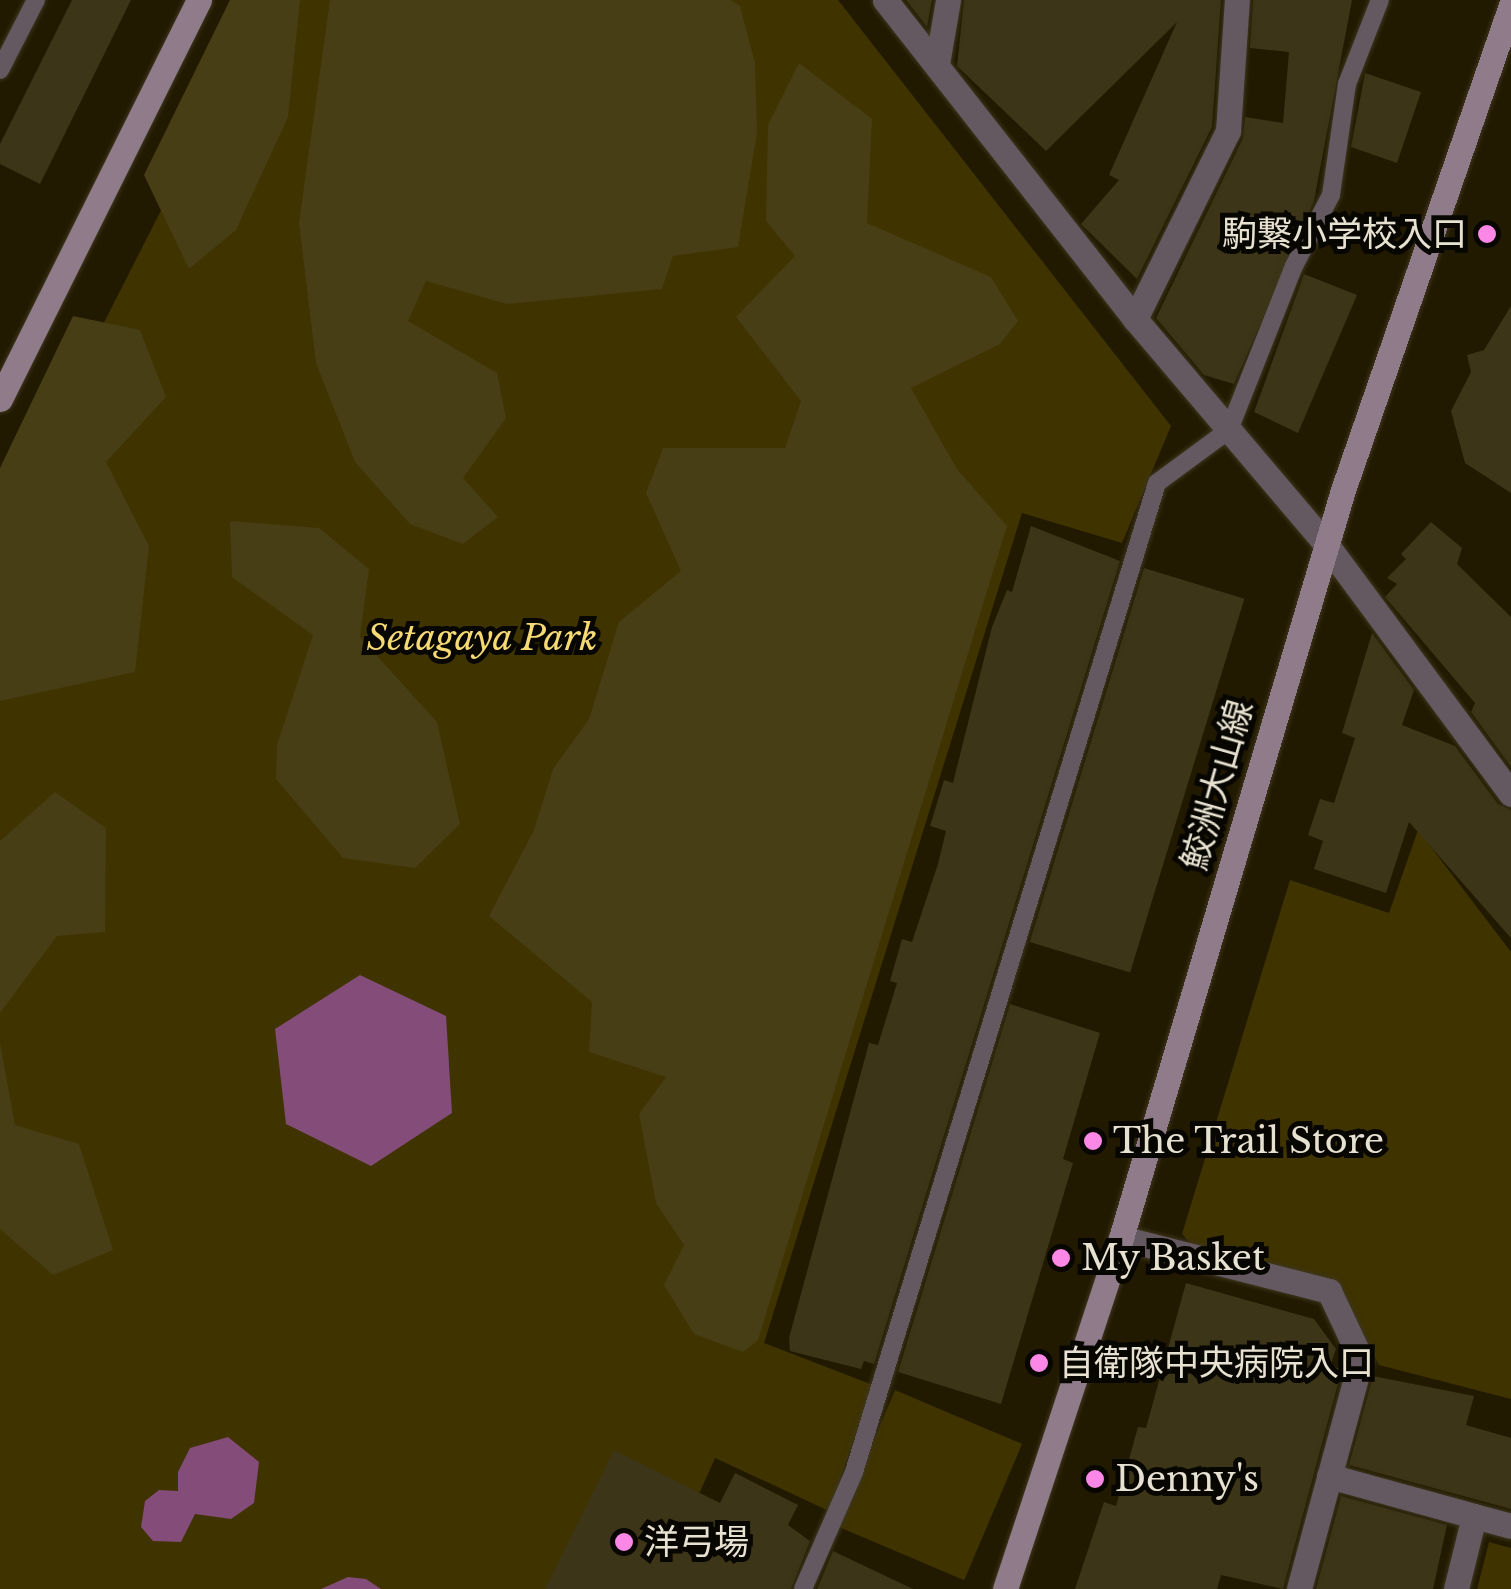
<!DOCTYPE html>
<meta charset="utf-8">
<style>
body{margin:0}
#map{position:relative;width:1511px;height:1589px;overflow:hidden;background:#221a00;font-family:"Libre Baskerville","Noto Sans JP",serif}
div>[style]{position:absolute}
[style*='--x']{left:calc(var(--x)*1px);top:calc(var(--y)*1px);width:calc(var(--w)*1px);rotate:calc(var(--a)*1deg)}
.green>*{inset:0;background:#3f3300;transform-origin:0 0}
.forest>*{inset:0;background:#473e16}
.water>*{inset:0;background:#834c79}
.building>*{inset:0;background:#3d3517;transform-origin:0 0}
.roads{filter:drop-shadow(0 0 2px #3d361d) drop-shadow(0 0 2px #3d361d)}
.lane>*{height:18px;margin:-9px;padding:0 9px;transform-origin:9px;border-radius:9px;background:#645861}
.street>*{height:25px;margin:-12.5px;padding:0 12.5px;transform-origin:12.5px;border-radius:12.5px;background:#645861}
.secondary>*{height:25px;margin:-12.5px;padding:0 12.5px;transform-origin:12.5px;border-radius:12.5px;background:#8f7b8a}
.dots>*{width:28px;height:28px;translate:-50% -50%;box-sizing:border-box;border:5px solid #080600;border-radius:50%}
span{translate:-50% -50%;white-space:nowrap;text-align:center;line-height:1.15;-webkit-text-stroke:10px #080600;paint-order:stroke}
.poi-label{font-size:35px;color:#e6e1d0}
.right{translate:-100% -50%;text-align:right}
.left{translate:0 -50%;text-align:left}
.park-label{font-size:35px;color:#f6db74;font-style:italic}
.street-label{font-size:35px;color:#e6e1d0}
</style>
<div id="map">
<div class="green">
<div style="clip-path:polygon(268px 0,838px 0,1171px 426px,1122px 543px,1022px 513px,764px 1343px,873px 1385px,829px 1511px,715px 1458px,657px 1589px,0 1589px,0 527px)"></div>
<div style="clip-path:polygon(1418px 830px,1511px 952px,1511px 1399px,1379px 1365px,1339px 1284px,1192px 1245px,1182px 1234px,1290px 880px,1389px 913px)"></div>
<div style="left:895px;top:1390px;width:138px;height:148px;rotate:23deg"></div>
<div style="clip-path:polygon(1489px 1542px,1511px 1548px,1511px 1589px,1477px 1589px)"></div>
</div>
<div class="forest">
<div style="clip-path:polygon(230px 0,300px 0,288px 117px,236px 230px,189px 269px,144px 175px)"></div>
<div style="clip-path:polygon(330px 0,731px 0,740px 6px,755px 63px,757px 133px,738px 247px,673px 256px,662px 289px,507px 304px,426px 281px,408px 321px,497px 373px,506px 418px,463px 478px,498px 517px,463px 544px,410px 524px,355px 462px,316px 363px,299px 223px)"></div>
<div style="clip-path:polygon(799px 63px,872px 119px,867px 223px,991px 277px,1018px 321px,1000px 344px,911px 388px,957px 469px,1007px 526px,758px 1340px,743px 1352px,694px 1334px,664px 1285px,684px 1245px,656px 1203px,639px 1114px,666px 1077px,589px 1052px,592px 1002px,489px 916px,534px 830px,553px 769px,589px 719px,619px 622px,681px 571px,646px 493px,663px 448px,785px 448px,801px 401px,736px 317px,795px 256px,766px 221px,768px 125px)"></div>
<div style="clip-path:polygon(73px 316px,140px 330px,166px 397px,106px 462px,149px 546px,135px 672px,0 701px,0 468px)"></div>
<div style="clip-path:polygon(230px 521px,319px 528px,369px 569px,360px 637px,437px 722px,460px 824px,415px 868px,343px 858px,276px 779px,277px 745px,313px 635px,232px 577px)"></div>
<div style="clip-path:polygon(55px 792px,106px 828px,105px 932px,57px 936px,0 1013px,0 841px)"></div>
<div style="clip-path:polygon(0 1043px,15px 1125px,79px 1144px,113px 1250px,53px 1275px,0 1229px)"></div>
</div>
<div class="water">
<div style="clip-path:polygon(360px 975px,446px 1016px,452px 1113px,371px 1166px,286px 1124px,275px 1029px)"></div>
<div style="clip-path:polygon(228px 1437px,259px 1462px,254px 1503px,231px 1519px,195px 1514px,181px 1542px,153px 1541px,141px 1527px,145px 1501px,159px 1490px,178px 1491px,178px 1472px,190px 1448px)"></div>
<div style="clip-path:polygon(348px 1577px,366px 1579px,381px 1589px,321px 1589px)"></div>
</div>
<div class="building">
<div style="clip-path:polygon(72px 0,131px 0,40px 184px,0 164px,0 144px)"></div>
<div style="clip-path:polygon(906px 0,932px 0,927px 27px)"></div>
<div style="clip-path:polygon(964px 0,1221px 0,1212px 127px,1137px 279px,1081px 224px,1119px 180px,1109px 175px,1177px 22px,1046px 151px,957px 66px)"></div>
<div style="clip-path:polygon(1253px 0,1352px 0,1314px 201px,1234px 384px,1204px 375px,1156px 318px,1243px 138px,1245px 117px,1283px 123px,1289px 52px,1250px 48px)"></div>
<div style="clip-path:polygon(1365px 73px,1421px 92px,1397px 163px,1351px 147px)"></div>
<div style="clip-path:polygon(1304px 274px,1357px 295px,1298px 433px,1254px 412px)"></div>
<div style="clip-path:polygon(1511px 306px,1511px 493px,1465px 463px,1451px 411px,1471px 372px,1467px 355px,1484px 350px)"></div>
<div style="clip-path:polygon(1431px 522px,1462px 548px,1457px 564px,1511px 617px,1511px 767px,1471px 712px,1475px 703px,1385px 597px,1397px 584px,1387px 578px,1406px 559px,1401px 554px)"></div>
<div style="clip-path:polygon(1031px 526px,1120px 561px,874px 1364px,864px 1361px,861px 1369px,790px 1351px,789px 1338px,869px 1043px,878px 1045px,897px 983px,890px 981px,902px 939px,912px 942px,938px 864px,946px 831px,930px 826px,944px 780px,953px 783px,992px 627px,1007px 590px,1012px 592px)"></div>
<div style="left:1144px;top:568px;width:105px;height:391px;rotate:17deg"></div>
<div style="clip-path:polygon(1372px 633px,1414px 690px,1402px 725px,1455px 746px,1498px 804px,1511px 810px,1511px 938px,1409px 822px,1386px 893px,1314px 869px,1323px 841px,1308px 835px,1320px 799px,1334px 803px,1355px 738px,1342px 733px)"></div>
<div style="clip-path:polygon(1010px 1004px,1100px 1033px,1063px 1159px,1073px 1163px,1001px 1404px,898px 1372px)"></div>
<div style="clip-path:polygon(1186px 1283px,1314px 1319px,1336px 1349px,1330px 1366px,1342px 1369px,1283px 1589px,1221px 1575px,1217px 1589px,1075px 1589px,1104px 1502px,1116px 1506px,1138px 1427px,1146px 1428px)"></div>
<div style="clip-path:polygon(1373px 1376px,1474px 1396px,1466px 1425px,1511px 1438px,1511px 1509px,1349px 1465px)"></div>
<div style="clip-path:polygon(614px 1450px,720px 1503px,735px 1473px,798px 1505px,788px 1525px,810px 1541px,791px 1589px,545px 1589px)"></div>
<div style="clip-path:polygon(1341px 1496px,1447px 1525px,1433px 1589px,1316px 1589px)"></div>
<div style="clip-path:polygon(833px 1551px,913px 1589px,817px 1589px)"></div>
</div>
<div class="roads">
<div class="lane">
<div style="--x:0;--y:70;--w:79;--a:-62.8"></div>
<div style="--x:803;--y:1589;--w:128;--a:-66.4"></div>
<div style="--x:854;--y:1472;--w:1034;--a:-72.97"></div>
<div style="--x:1157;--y:483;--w:89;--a:-36.4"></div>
<div style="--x:1229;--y:430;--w:176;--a:-68.4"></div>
<div style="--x:1294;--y:266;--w:80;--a:-62.5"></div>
<div style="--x:1331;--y:195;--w:112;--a:-81.8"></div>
<div style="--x:1347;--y:84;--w:90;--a:-68.6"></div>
</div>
<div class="street">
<div style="--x:885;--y:0;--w:405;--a:51.9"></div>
<div style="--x:1135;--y:319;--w:295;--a:49.7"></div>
<div style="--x:1326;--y:544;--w:311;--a:53.5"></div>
<div style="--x:937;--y:64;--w:65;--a:-80.2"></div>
<div style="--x:1135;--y:319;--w:210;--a:-63.7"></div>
<div style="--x:1228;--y:131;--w:131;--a:-86.1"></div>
<div style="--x:1121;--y:1238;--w:215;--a:14.3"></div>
<div style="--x:1329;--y:1291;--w:75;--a:64.8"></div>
<div style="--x:1361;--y:1359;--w:238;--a:105.1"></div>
<div style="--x:1329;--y:1476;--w:150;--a:15.4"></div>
<div style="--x:1456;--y:1589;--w:75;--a:-76.1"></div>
<div style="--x:1474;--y:1516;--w:38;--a:15"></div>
</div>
<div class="secondary">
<div style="--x:0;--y:399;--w:446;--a:-63.5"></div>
<div style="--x:1005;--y:1589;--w:370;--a:-71.7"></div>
<div style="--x:1121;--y:1238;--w:780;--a:-73.47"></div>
<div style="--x:1343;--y:490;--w:513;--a:-70.89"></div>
</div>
</div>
<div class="dots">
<div style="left:1487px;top:234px;background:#fb87e6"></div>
<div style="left:1093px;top:1141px;background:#fb87e6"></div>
<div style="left:1061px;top:1258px;background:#fb87e6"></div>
<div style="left:1039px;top:1363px;background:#fb87e6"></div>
<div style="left:1095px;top:1479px;background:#fb87e6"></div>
<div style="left:624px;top:1542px;background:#fb87e6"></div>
</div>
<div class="poi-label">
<span class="right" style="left:1467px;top:234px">駒繋小学校入口</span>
<span class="left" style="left:1113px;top:1141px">The Trail Store</span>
<span class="left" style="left:1081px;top:1258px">My Basket</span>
<span class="left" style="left:1059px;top:1363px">自衛隊中央病院入口</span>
<span class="left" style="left:1115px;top:1479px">Denny's</span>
<span class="left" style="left:644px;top:1542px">洋弓場</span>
</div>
<div class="park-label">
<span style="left:482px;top:638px">Setagaya Park</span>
</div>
<div class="street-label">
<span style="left:1217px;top:785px;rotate:-74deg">鮫洲大山線</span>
</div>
</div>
